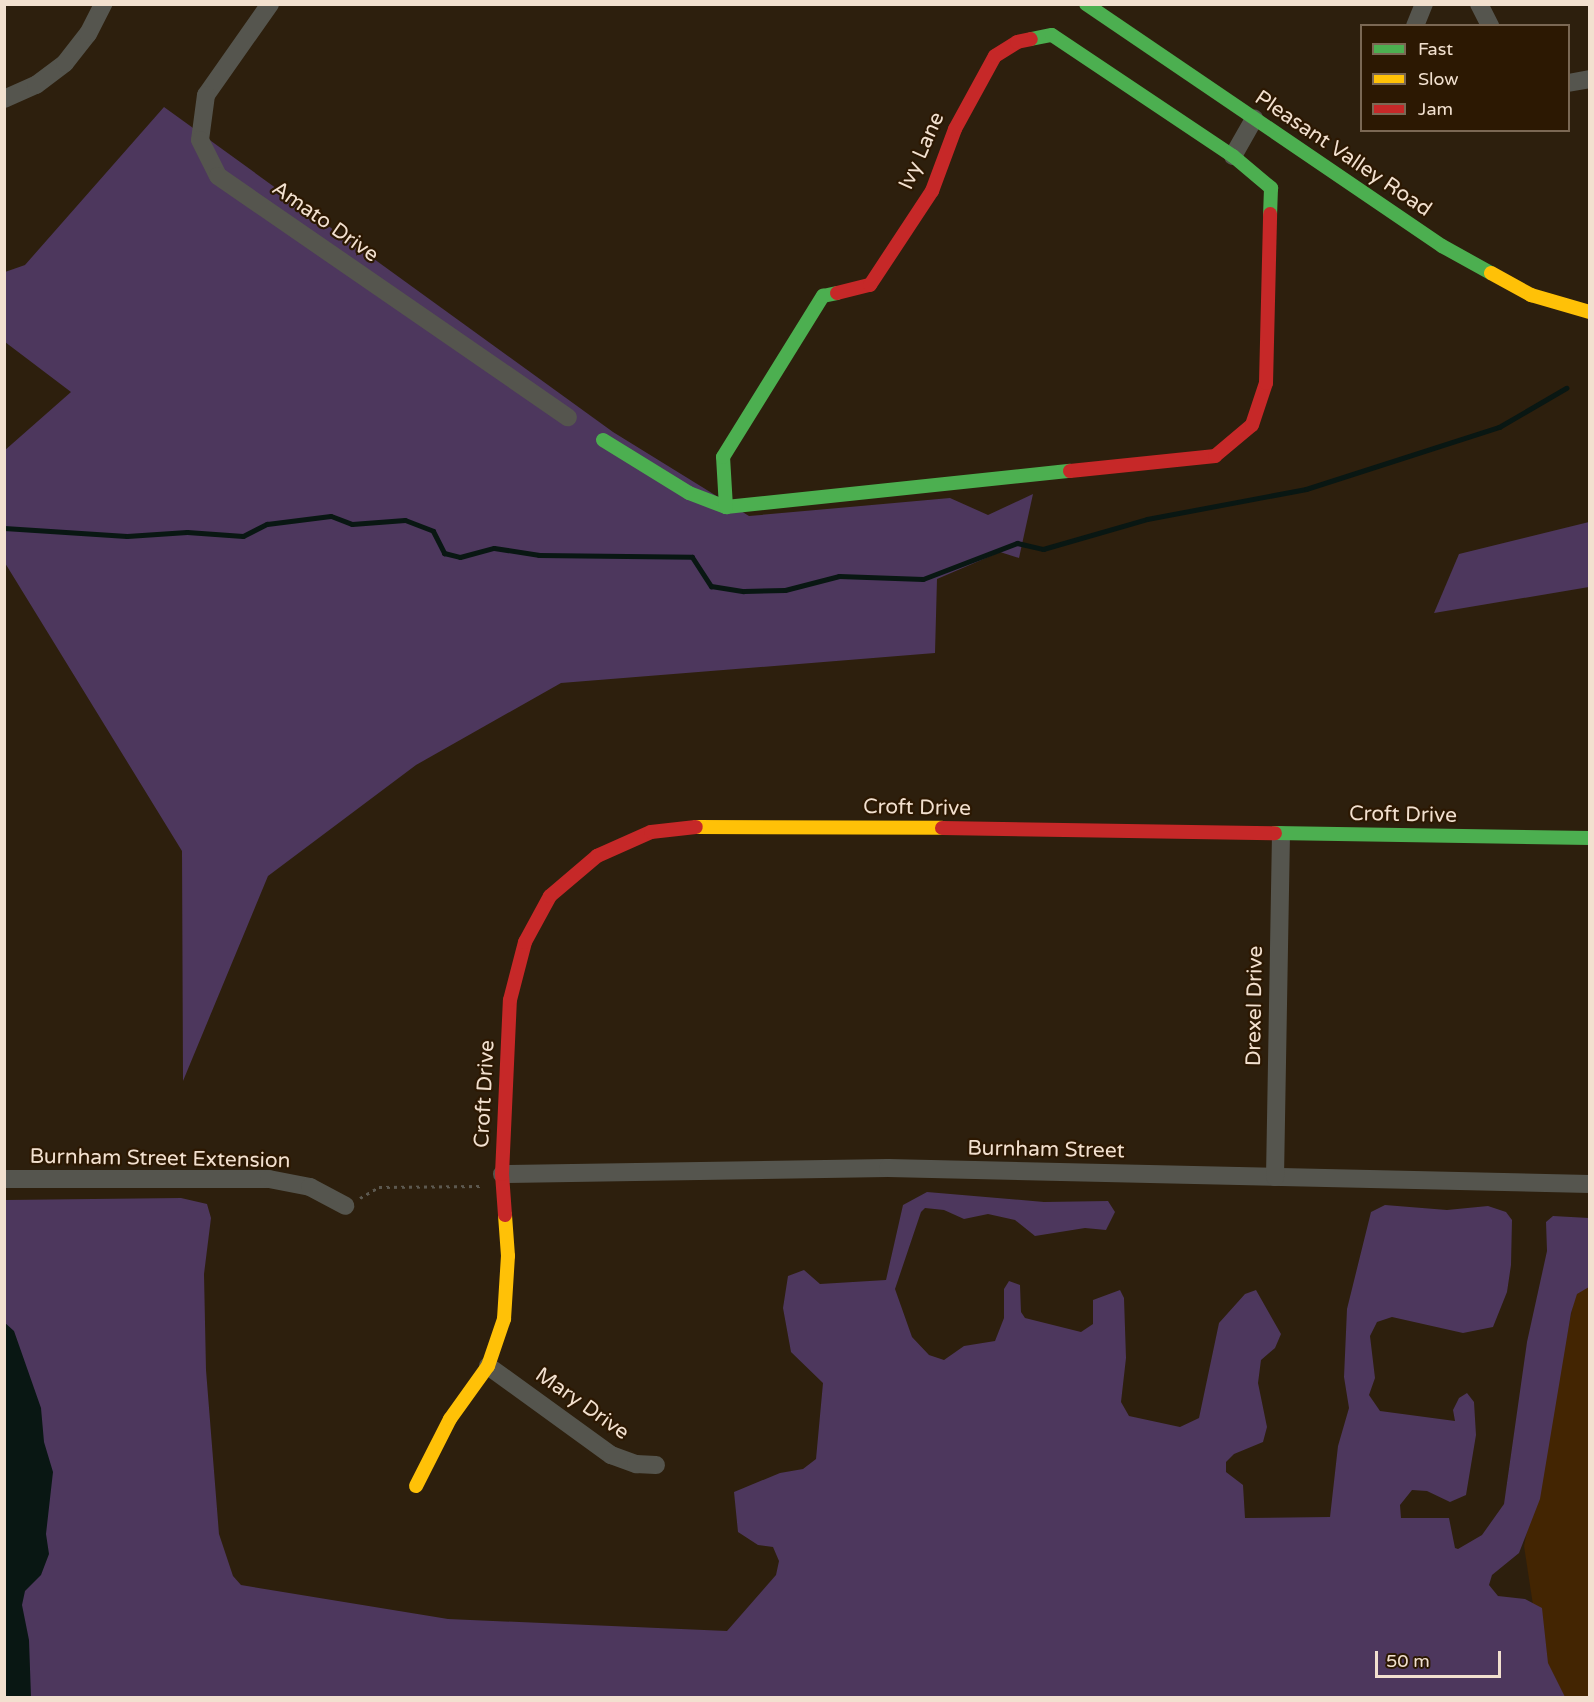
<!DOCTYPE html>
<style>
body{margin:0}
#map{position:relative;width:1594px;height:1702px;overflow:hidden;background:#2d1f0d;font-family:"Varela Round",sans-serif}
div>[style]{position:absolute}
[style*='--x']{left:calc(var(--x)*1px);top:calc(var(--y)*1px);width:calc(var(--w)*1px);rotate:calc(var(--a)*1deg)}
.built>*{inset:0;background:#432502}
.green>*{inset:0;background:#4d375d}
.water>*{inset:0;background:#091713}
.stream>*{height:5px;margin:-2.5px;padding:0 2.5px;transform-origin:2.5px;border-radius:2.5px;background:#091713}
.path>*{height:3px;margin-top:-1.5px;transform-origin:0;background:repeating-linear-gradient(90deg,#5c584f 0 3px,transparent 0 7.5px)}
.street>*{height:18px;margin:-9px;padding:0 9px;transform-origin:9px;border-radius:9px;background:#55554e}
.fast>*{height:14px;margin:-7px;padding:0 7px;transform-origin:7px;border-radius:7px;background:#4caf50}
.slow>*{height:14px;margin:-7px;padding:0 7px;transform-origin:7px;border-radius:7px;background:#ffc107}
.jam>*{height:14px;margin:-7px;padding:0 7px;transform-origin:7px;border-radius:7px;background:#c62828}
span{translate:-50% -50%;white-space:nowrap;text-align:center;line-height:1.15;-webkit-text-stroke:4.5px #2c1802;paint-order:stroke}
.street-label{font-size:21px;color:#f2e0cf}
.frame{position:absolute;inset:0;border:6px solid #f2e0cf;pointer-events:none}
.legend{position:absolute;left:1360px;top:24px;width:210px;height:108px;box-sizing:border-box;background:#2c1802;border:2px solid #7b6854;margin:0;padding:8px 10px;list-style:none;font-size:18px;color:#f2e0cf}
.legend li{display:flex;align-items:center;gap:12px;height:30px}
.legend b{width:30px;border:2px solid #7b6854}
.scale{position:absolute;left:1375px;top:1651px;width:126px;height:27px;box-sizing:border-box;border:3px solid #f2e0cf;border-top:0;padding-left:8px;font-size:18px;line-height:21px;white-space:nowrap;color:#f2e0cf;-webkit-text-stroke:4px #2c1802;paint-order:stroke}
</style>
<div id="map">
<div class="built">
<div style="clip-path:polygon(1577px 1285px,1589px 1285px,1589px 1697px,1547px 1697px,1524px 1546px)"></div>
</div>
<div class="green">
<div style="clip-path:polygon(164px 107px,613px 432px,749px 516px,950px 498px,988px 515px,1033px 494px,1019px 558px,1000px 552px,937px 579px,935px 653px,561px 683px,416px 765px,268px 876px,183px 1081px,182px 851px,5px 563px,4px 451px,71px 392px,5px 342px,5px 272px,25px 265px)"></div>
<div style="clip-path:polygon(1589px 522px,1589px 587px,1434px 613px,1459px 554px)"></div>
<div style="clip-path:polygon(927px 1192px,1044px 1202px,1108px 1201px,1115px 1212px,1106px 1230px,1085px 1228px,1035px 1236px,1015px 1220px,988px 1214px,964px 1219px,944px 1210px,925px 1208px,921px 1212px,895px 1289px,912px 1337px,929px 1355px,944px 1360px,964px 1346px,995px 1341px,1004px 1318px,1004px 1289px,1009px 1281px,1020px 1285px,1021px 1312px,1025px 1318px,1081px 1332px,1093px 1324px,1093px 1300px,1120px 1290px,1124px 1298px,1126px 1358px,1121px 1402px,1129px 1416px,1180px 1427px,1199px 1418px,1219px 1323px,1245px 1294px,1256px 1290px,1281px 1334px,1275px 1348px,1261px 1360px,1258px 1383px,1267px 1427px,1263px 1442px,1234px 1454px,1226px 1462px,1226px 1472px,1243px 1485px,1245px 1518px,1330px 1517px,1338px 1446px,1349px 1408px,1344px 1377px,1347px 1309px,1371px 1212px,1385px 1205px,1447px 1210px,1488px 1206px,1506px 1212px,1512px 1220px,1511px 1265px,1507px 1292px,1493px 1327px,1463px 1333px,1392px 1317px,1377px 1322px,1370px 1336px,1375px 1378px,1369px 1395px,1380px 1411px,1455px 1421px,1453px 1410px,1459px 1398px,1467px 1393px,1474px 1402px,1476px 1435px,1466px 1495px,1450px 1502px,1427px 1491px,1412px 1490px,1400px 1505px,1401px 1518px,1449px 1518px,1455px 1548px,1458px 1549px,1482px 1535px,1504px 1504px,1527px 1342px,1547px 1251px,1546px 1222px,1553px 1216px,1589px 1218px,1589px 1287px,1577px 1294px,1571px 1313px,1540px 1499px,1519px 1553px,1492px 1575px,1489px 1585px,1498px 1596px,1525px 1599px,1542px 1608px,1548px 1663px,1565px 1697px,5px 1698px,5px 1200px,181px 1198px,207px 1204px,211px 1218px,204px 1274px,206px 1370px,219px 1534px,233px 1576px,241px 1585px,448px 1619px,727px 1631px,776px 1575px,779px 1561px,773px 1547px,758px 1545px,738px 1532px,734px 1492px,780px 1473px,803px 1469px,816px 1459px,823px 1383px,791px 1352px,783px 1308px,788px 1276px,804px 1270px,820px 1284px,886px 1280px,903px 1205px)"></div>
</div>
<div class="water">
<div style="clip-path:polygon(4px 1322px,14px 1331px,41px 1408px,44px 1442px,53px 1472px,46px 1534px,49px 1554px,41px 1575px,25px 1591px,22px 1605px,29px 1640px,31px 1697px,5px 1697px)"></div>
</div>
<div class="stream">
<div style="--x:4;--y:528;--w:123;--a:3.7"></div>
<div style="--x:127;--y:536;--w:60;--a:-3.8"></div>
<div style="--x:187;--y:532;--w:56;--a:4.1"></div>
<div style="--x:243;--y:536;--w:27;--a:-27"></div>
<div style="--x:267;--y:524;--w:64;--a:-7.1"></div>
<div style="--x:331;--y:516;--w:22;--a:21"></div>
<div style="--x:352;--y:524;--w:53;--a:-4.3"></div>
<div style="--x:405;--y:520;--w:30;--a:21"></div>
<div style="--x:433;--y:531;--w:25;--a:63"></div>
<div style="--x:444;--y:553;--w:16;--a:14"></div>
<div style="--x:460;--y:557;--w:35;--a:-15"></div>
<div style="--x:494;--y:548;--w:46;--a:8.8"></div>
<div style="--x:539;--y:555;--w:153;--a:0.7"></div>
<div style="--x:692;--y:557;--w:35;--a:57"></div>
<div style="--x:711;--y:586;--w:33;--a:9"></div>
<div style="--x:744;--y:591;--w:41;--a:-1.4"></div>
<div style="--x:785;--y:590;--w:56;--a:-14.5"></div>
<div style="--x:839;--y:576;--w:84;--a:2"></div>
<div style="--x:923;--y:579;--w:101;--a:-21"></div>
<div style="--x:1017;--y:543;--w:27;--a:13"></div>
<div style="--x:1043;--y:549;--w:108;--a:-16.1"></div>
<div style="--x:1147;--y:519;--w:162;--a:-10.7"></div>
<div style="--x:1306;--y:489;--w:203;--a:-17.8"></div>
<div style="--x:1499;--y:427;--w:78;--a:-30.2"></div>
</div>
<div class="path">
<div style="--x:360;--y:1198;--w:22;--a:-30"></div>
<div style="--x:379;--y:1187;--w:104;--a:-0.6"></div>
</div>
<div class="street">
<div style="--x:270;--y:4;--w:111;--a:125.1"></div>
<div style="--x:206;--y:95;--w:45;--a:97.6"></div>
<div style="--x:200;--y:140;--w:40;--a:63.4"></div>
<div style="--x:218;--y:176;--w:425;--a:34.6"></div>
<div style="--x:1479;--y:4;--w:25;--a:63"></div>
<div style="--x:1415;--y:26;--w:24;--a:-68"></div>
<div style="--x:1568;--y:83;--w:22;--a:-10"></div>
<div style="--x:4;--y:99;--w:35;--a:-24"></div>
<div style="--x:36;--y:85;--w:36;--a:-37"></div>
<div style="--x:65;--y:63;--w:37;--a:-52"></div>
<div style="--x:88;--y:34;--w:34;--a:-63"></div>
<div style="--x:1233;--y:156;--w:43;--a:-60.4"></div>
<div style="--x:502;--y:1174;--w:386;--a:-0.9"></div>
<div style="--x:888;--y:1168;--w:702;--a:1.31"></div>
<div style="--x:1275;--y:1177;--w:342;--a:-89"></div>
<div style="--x:4;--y:1179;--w:265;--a:0"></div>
<div style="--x:269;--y:1179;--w:42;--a:11"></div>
<div style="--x:310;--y:1187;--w:40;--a:28"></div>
<div style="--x:488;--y:1366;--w:152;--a:35.9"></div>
<div style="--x:611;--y:1455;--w:27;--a:20"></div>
<div style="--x:636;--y:1464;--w:20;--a:3"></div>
</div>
<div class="fast">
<div style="--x:1086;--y:4;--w:430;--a:34.2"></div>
<div style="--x:1442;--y:246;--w:56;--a:28.9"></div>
<div style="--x:1031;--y:39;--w:21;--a:-11"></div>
<div style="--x:1052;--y:35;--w:218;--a:33.8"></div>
<div style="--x:1233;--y:156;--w:50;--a:40.1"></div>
<div style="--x:1271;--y:188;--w:26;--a:92"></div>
<div style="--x:603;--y:440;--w:101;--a:31.6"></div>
<div style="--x:689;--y:493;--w:40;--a:21"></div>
<div style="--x:726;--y:507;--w:346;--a:-6"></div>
<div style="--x:726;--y:507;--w:50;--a:-93.4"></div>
<div style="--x:723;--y:457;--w:190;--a:-58.2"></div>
<div style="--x:823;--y:296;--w:14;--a:-12"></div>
<div style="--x:1275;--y:833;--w:315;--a:0.9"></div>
</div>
<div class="slow">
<div style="--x:1491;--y:273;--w:46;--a:28.8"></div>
<div style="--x:1531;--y:295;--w:61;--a:16.1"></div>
<div style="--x:696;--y:827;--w:246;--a:0.2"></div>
<div style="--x:416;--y:1486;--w:75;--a:-63.1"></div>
<div style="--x:450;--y:1419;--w:65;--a:-54.4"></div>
<div style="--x:488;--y:1366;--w:50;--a:-71.2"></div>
<div style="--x:504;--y:1319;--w:63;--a:-86.4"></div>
<div style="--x:508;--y:1256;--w:41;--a:-94.2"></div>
</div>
<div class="jam">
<div style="--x:837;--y:293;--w:34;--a:-14"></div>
<div style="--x:870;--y:285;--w:113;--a:-56.6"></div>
<div style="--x:932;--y:191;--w:66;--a:-69.6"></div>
<div style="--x:955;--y:129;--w:83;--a:-61.3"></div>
<div style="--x:995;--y:56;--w:26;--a:-32"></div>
<div style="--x:1017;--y:42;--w:14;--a:-12"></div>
<div style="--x:1070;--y:471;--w:146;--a:-5.9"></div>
<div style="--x:1215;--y:456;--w:48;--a:-40"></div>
<div style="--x:1252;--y:425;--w:44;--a:-71.6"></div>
<div style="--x:1266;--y:383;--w:169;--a:-88.6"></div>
<div style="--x:942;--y:828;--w:333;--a:0.9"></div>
<div style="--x:505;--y:1215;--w:41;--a:-94.2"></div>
<div style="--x:502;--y:1174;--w:174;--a:-87.4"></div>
<div style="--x:510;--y:1000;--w:60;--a:-75.5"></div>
<div style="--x:525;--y:942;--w:52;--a:-61.5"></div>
<div style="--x:550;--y:896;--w:62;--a:-40.4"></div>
<div style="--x:597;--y:856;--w:59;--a:-24"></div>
<div style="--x:651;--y:832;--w:45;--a:-6.3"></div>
</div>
<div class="street-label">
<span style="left:922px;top:151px;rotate:-66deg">Ivy Lane</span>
<span style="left:1343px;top:154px;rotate:34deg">Pleasant Valley Road</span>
<span style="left:325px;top:222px;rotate:35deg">Amato Drive</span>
<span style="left:917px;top:808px;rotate:1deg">Croft Drive</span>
<span style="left:1403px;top:815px;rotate:1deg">Croft Drive</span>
<span style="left:1255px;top:1006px;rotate:-89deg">Drexel Drive</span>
<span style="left:485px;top:1094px;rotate:-87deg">Croft Drive</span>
<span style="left:1046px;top:1150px;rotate:1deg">Burnham Street</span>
<span style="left:160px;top:1159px;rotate:1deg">Burnham Street Extension</span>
<span style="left:582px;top:1404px;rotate:35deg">Mary Drive</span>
</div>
<div class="frame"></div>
<ul class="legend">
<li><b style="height:8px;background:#4caf50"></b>Fast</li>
<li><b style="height:8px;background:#ffc107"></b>Slow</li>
<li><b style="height:8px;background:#c62828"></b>Jam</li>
</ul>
<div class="scale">50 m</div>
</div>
